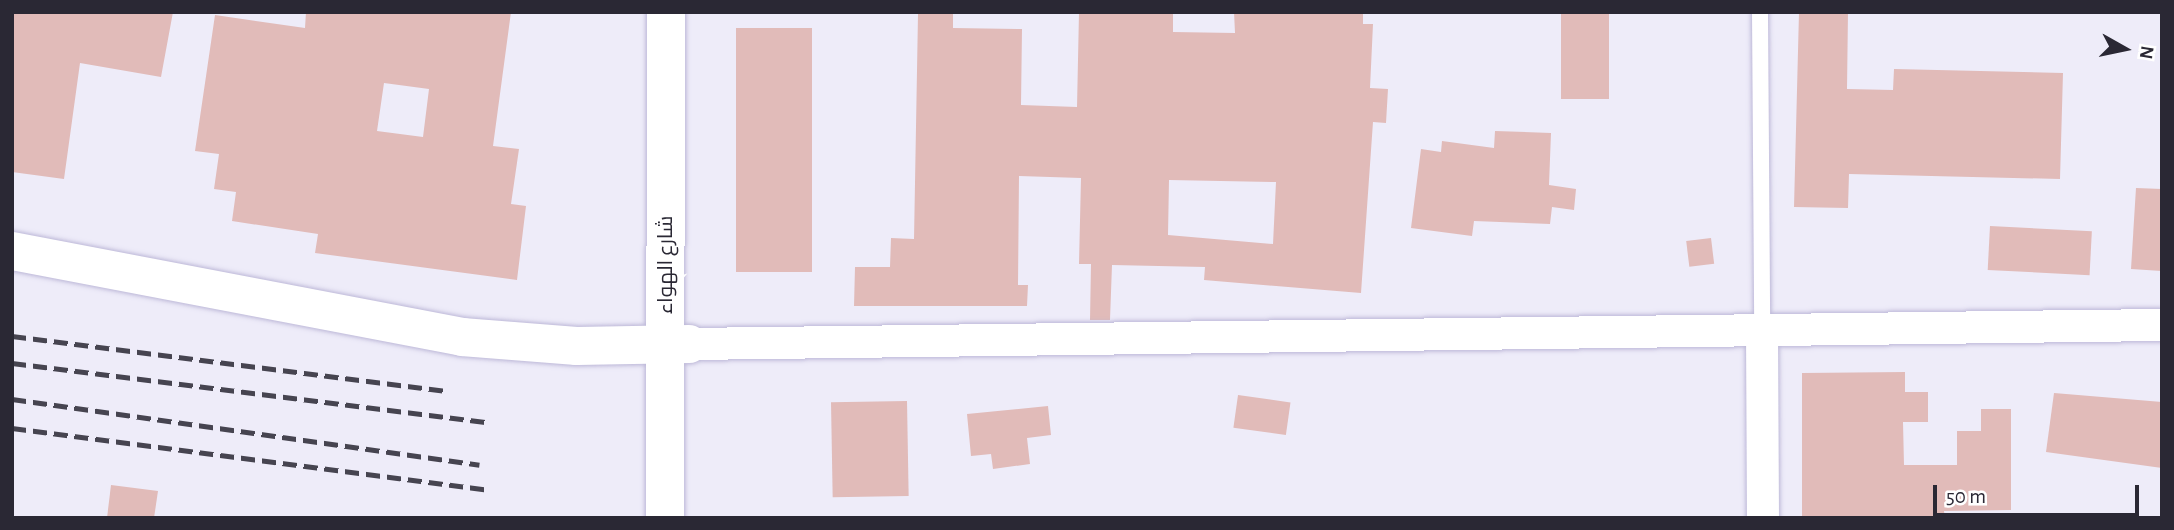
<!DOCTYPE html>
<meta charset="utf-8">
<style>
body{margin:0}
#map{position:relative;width:2174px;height:530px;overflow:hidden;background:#eeecf9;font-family:"Alegreya Sans",Cairo,sans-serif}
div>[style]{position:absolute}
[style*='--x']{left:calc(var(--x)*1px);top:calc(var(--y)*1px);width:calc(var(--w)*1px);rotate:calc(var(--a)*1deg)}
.building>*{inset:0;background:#e1bbb9;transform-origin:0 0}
.roads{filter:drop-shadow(0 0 2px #bdb8d8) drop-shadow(0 0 2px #bdb8d8)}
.service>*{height:16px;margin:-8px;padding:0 8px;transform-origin:8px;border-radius:8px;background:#fff}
.minor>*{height:32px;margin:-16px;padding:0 16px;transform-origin:16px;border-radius:16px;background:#fff}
.tertiary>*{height:38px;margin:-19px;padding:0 19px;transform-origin:19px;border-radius:19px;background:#fff}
.rail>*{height:5px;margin-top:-2.5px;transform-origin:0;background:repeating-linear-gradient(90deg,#464450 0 14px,transparent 0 21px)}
span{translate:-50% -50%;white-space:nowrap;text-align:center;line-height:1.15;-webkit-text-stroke:7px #fff;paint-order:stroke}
.street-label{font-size:21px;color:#2a2834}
.frame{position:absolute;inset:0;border:14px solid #2a2834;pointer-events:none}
.north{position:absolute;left:2090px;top:14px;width:70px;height:70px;-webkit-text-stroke:5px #fff;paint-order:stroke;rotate:99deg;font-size:19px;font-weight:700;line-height:28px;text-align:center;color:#2a2834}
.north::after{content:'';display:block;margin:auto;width:24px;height:32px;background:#2a2834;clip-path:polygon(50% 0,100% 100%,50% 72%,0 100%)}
.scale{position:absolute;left:1933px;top:485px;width:206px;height:32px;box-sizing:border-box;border:4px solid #2a2834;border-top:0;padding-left:9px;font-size:21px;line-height:24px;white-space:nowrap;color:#2a2834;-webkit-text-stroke:5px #fff;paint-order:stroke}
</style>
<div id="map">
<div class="building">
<div style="clip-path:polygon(12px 12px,173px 12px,161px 77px,80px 63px,64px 179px,12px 172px)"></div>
<div style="clip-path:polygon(evenodd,306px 12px,511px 12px,493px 146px,519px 149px,511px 204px,526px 206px,517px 280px,315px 253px,318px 234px,232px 221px,236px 192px,214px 189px,219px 154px,195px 151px,215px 15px,305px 28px,306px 12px,384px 83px,429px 89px,423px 137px,377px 131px,384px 83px)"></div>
<div style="clip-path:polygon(evenodd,1079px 12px,1173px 12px,1173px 32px,1235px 33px,1234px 12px,1363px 12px,1363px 24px,1373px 24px,1370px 88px,1388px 89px,1386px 123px,1373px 122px,1361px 293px,1204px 280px,1205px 267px,1112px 265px,1110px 320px,1090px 320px,1091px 264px,1079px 264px,1081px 178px,1019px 176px,1018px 285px,1028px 285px,1027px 306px,854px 306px,855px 267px,890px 267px,891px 238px,914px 239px,918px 14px,953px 14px,953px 28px,1022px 29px,1021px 105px,1077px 107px,1079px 12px,1169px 180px,1276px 182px,1273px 244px,1168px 235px,1169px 180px)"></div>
<div style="left:1561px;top:12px;width:48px;height:87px"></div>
<div style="clip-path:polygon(1799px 12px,1848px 12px,1847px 89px,1893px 90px,1894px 69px,2063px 73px,2060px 179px,1849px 174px,1848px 208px,1794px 207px)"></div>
<div style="left:736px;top:28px;width:76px;height:244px"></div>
<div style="clip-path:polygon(1495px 131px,1551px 133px,1549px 185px,1576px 189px,1574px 210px,1552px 207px,1550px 224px,1474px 221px,1472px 236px,1411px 228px,1421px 149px,1441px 152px,1442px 141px,1494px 148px)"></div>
<div style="clip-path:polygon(2136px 188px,2162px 189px,2162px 271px,2131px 269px)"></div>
<div style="left:1990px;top:226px;width:102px;height:44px;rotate:3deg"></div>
<div style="left:1711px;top:238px;width:26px;height:25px;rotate:83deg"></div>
<div style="clip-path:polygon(1905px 372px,1905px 392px,1928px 392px,1928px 422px,1903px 422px,1904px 465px,1957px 465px,1957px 431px,1981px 431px,1981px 409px,2011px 409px,2011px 510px,1944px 511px,1945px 518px,1802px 518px,1802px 373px)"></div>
<div style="clip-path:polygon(2054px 393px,2162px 402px,2162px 468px,2046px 452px)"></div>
<div style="left:1238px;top:395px;width:53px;height:33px;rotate:8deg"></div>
<div style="left:907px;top:401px;width:95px;height:76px;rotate:89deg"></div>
<div style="clip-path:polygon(1048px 406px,1051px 435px,1027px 438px,1030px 464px,993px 469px,991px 454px,971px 456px,967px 414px)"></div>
<div style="clip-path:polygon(111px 485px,158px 491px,154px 518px,107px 518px)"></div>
</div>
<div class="roads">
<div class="service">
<div style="--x:1760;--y:12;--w:318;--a:89.6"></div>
</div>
<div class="minor">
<div style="--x:1762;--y:330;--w:188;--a:89.7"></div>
<div style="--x:689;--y:344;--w:1473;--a:-0.74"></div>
</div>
<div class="tertiary">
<div style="--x:12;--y:251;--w:458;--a:10.8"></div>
<div style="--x:462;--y:337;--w:115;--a:4.5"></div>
<div style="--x:577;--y:346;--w:112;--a:-1"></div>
<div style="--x:665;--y:518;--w:506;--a:-89.89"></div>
</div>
</div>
<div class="rail">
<div style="--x:12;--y:336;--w:440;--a:7.2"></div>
<div style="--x:12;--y:363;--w:481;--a:7.1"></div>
<div style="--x:12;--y:399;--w:472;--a:8"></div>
<div style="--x:12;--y:428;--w:482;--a:7.4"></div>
</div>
<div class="street-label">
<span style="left:666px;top:265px;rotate:-90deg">شارع الهواء</span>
</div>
<div class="frame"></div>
<div class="north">N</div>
<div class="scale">50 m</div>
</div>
